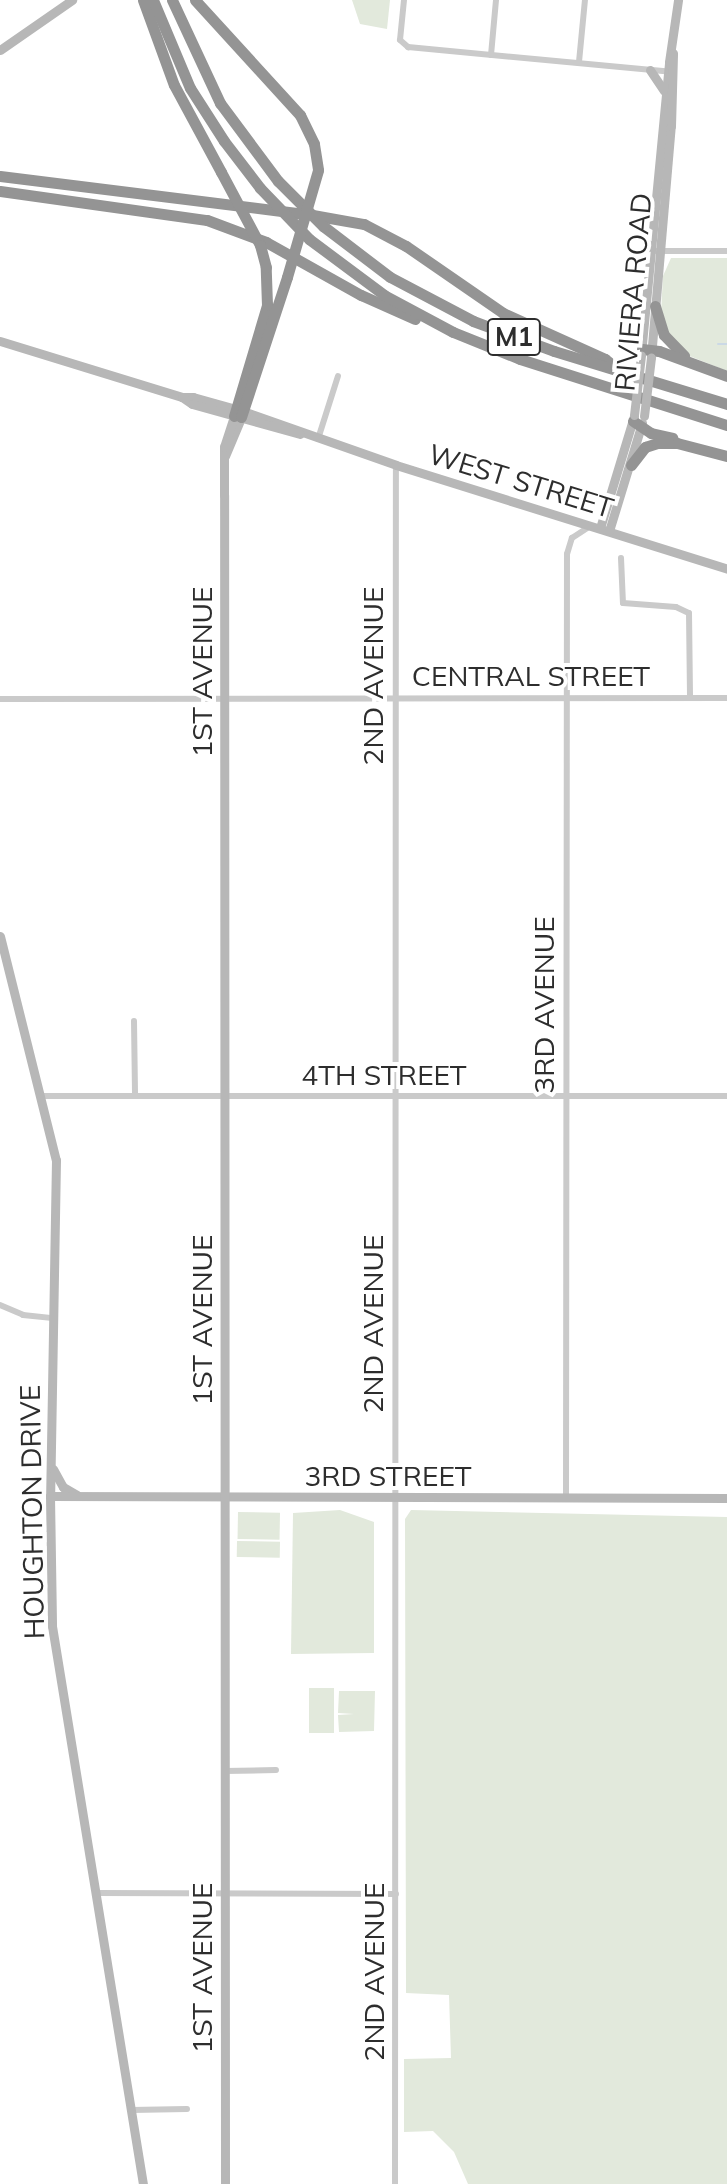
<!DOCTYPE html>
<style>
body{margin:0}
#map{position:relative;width:727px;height:2184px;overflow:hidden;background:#fff;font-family:Mulish,sans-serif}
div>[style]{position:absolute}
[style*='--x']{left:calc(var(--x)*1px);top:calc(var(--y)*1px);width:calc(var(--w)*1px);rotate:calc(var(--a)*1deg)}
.green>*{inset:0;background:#e2e9dc;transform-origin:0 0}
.stream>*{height:2px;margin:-1px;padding:0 1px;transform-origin:1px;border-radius:1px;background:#cbd9e6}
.street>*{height:6px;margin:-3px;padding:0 3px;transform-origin:3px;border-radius:3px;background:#cacaca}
.secondary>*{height:9px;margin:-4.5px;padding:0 4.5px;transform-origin:4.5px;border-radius:4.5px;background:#b7b7b7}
.highway>*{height:11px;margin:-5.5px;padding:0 5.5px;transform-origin:5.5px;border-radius:5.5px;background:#949494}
.secondary-bridge>*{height:9px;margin:-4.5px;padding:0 4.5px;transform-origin:4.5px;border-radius:4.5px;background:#b7b7b7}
.highway-bridge>*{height:11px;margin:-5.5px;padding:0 5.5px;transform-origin:5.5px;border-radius:5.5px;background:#949494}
span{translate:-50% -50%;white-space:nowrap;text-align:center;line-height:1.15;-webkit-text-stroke:8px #fff;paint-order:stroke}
.shield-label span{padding:2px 6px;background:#fff;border:2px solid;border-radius:6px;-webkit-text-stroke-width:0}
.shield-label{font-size:26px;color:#2d2d2d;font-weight:700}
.street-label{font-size:28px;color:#2d2d2d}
</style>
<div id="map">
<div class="green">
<div style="clip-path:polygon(352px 0,390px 0,387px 29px,360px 24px)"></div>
<div style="clip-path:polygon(671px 258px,727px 258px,727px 371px,687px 355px,670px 338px,661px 313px,663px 276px)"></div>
<div style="clip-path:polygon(340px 1510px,374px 1522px,374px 1653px,291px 1654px,293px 1513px)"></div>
<div style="clip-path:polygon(411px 1510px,727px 1517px,727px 2184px,468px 2184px,454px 2152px,433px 2131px,404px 2132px,404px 2059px,451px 2058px,449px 1995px,406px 1993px,405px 1519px)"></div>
<div style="left:238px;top:1512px;width:42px;height:27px;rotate:1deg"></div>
<div style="left:237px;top:1541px;width:43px;height:16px;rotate:1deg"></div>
<div style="left:309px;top:1688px;width:25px;height:45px"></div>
<div style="clip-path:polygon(339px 1691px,375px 1691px,374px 1731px,339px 1732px,338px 1715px,354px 1714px,338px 1713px)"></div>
</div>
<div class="stream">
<div style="--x:718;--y:344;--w:9;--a:0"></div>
</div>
<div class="street">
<div style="--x:404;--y:0;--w:40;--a:95.7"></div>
<div style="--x:400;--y:40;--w:11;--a:41"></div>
<div style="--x:408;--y:47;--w:264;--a:5.4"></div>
<div style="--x:491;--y:55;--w:55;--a:-84.8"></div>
<div style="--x:579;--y:62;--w:62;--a:-84.5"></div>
<div style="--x:652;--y:251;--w:75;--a:0"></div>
<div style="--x:318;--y:439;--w:66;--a:-72.4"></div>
<div style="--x:621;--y:558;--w:45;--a:87.5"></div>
<div style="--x:623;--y:603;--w:53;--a:4.3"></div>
<div style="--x:676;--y:607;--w:14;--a:25"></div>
<div style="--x:689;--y:613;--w:84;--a:89.3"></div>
<div style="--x:0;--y:699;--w:727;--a:-0.08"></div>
<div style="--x:134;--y:1021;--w:75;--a:89.2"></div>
<div style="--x:41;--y:1096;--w:686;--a:0"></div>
<div style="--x:0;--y:1305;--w:25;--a:23"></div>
<div style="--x:23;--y:1315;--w:30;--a:6"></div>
<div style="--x:566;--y:1498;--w:944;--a:-89.94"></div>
<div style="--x:567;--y:554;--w:17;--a:-73"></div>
<div style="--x:572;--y:538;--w:20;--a:-33"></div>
<div style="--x:224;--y:1771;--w:52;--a:-1.1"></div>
<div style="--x:96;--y:1893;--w:300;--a:0.2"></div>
<div style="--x:131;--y:2110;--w:56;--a:-1"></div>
<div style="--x:395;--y:2184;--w:1719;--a:-89.97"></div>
</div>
<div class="secondary">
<div style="--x:0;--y:50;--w:88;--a:-34.8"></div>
<div style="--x:650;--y:70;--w:25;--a:56"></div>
<div style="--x:0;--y:341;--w:190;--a:17.1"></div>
<div style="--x:182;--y:397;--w:11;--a:0"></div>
<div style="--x:193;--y:397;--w:52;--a:15.6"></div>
<div style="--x:243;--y:411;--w:162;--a:19.4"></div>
<div style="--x:396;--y:465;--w:347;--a:17.4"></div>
<div style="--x:641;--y:354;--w:293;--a:-84.5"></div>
<div style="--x:669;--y:62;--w:63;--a:-81.7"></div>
<div style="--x:651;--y:357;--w:232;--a:-85.1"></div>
<div style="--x:671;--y:126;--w:73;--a:-88.4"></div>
<div style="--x:182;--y:397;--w:12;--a:35"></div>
<div style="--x:192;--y:404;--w:112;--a:15.5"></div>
<div style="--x:225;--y:456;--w:41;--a:-67.2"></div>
<div style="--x:600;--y:528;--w:117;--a:-73.1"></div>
<div style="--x:609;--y:531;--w:113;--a:-73"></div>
<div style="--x:0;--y:936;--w:231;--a:76"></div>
<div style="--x:56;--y:1160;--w:336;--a:91"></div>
<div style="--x:50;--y:1496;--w:130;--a:89.1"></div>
<div style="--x:52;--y:1626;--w:565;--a:80.74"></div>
<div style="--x:53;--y:1469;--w:21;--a:61"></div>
<div style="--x:63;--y:1487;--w:16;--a:30"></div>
<div style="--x:50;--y:1496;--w:677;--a:0.17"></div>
<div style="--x:225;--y:2184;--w:1689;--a:-90.03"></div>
<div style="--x:224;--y:495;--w:48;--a:-90"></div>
<div style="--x:224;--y:447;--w:33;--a:-72"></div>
</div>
<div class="highway">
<div style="--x:143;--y:0;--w:90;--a:70"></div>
<div style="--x:174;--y:85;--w:99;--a:61.6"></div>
<div style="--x:153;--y:0;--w:95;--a:67.2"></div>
<div style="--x:190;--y:88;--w:63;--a:57.3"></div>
<div style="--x:224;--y:141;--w:59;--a:52.5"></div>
<div style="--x:172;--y:0;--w:114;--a:65"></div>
<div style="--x:220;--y:103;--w:97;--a:53.4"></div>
<div style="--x:195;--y:0;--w:156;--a:47.6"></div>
<div style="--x:300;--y:115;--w:32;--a:64"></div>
<div style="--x:314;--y:144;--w:26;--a:81"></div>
<div style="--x:0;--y:176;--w:309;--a:7.1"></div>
<div style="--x:307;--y:214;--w:58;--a:10"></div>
<div style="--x:364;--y:224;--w:47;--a:27.6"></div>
<div style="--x:406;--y:246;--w:118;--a:34.6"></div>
<div style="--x:503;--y:313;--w:112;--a:24.3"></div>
<div style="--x:605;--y:359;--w:21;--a:39"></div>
<div style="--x:0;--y:191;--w:209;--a:8"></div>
<div style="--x:207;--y:220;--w:63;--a:20.4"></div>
<div style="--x:266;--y:242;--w:109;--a:29.2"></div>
<div style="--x:361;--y:295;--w:59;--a:24"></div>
<div style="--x:323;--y:226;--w:84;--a:37.3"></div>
<div style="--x:390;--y:277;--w:94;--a:27.9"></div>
<div style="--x:473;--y:321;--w:86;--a:20.3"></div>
<div style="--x:554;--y:351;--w:181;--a:17"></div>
<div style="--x:309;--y:239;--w:94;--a:36.7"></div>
<div style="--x:384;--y:295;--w:78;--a:28.2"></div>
<div style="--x:453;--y:332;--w:72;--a:21.9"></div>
<div style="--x:520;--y:359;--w:217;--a:17.7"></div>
<div style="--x:655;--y:306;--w:30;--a:73"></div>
<div style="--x:664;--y:335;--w:29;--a:46"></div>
<div style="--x:642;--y:349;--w:17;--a:7"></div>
<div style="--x:659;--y:351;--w:72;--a:20.2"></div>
<div style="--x:234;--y:416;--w:116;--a:-73.4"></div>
<div style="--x:267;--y:305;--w:38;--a:-92"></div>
<div style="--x:241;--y:417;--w:147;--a:-71.8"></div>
<div style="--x:633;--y:421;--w:22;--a:34"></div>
<div style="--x:651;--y:433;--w:22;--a:13"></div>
<div style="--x:631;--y:465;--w:23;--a:-52"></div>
<div style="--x:645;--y:447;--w:13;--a:-18"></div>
<div style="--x:657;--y:443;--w:20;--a:0"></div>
<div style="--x:677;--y:443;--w:52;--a:14.6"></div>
</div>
<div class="secondary-bridge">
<div style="--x:634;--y:415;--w:60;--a:-83.3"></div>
<div style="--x:644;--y:416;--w:59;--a:-83.2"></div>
</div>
<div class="highway-bridge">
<div style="--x:221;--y:172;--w:83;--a:61.9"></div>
<div style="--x:260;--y:245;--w:23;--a:75"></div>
<div style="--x:278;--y:181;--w:64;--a:45"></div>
<div style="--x:260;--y:188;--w:71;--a:46.1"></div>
<div style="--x:287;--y:277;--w:111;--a:-73.8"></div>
</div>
<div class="shield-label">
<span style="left:514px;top:337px">M1</span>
</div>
<div class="street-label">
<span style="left:633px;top:292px;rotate:-85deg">RIVIERA ROAD</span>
<span style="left:521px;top:481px;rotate:17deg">WEST STREET</span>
<span style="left:202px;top:672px;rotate:-90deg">1ST AVENUE</span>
<span style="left:373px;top:676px;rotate:-90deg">2ND AVENUE</span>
<span style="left:531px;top:676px">CENTRAL STREET</span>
<span style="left:544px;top:1005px;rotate:-90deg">3RD AVENUE</span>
<span style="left:384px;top:1075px">4TH STREET</span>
<span style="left:202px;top:1320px;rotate:-90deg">1ST AVENUE</span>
<span style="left:373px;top:1324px;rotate:-90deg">2ND AVENUE</span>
<span style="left:388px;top:1476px">3RD STREET</span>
<span style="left:32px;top:1512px;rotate:-91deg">HOUGHTON DRIVE</span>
<span style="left:202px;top:1968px;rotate:-90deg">1ST AVENUE</span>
<span style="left:374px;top:1972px;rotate:-90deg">2ND AVENUE</span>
</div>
</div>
